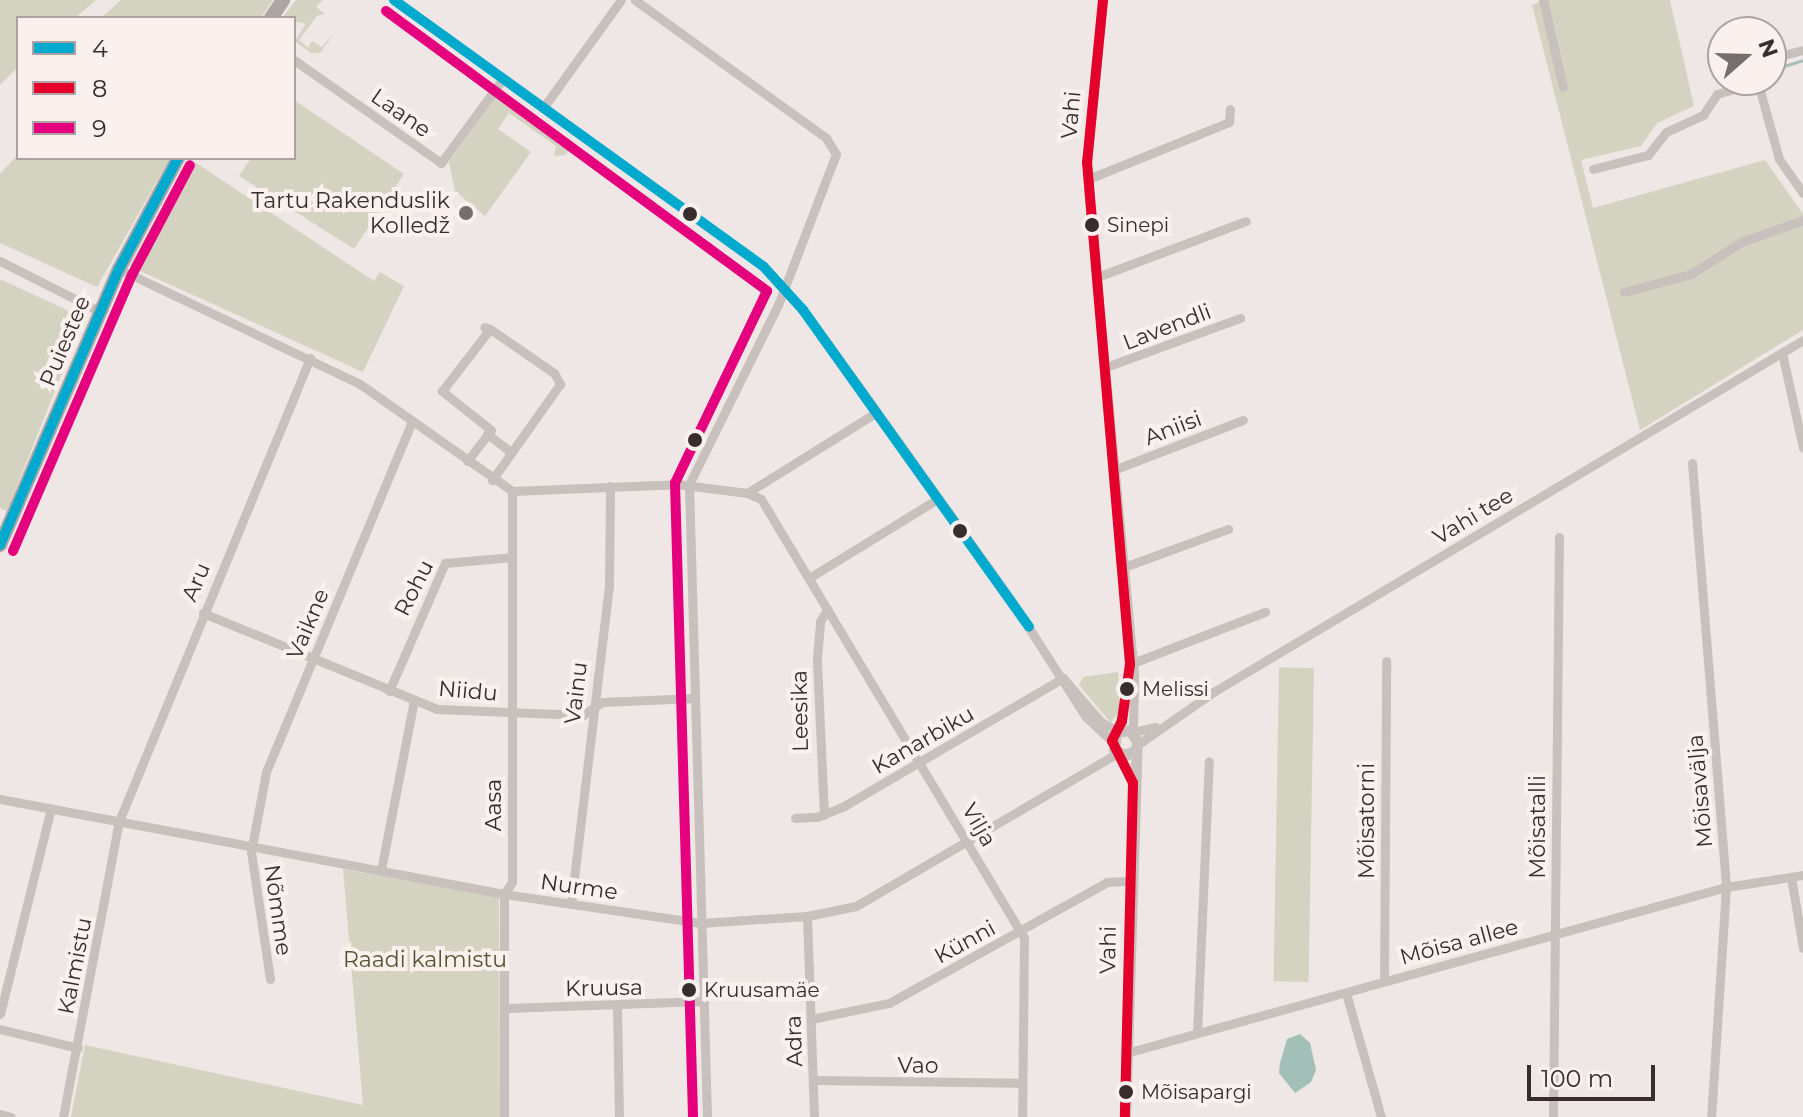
<!DOCTYPE html>
<meta charset="utf-8">
<style>
body{margin:0}
#map{position:relative;width:1803px;height:1117px;overflow:hidden;background:#eee7e5;font-family:Montserrat,sans-serif}
div>[style]{position:absolute}
[style*='--x']{left:calc(var(--x)*1px);top:calc(var(--y)*1px);width:calc(var(--w)*1px);rotate:calc(var(--a)*1deg)}
.green>*{inset:0;background:#d4d2c0;transform-origin:0 0}
.water>*{inset:0;background:#a2bfb8}
.stream>*{height:3px;margin:-1.5px;padding:0 1.5px;transform-origin:1.5px;border-radius:1.5px;background:#a2bfb8}
.minor>*{height:9px;margin:-4.5px;padding:0 4.5px;transform-origin:4.5px;border-radius:4.5px;background:#c8c0bd}
.tertiary>*{height:11px;margin:-5.5px;padding:0 5.5px;transform-origin:5.5px;border-radius:5.5px;background:#c8c0bd}
.trunk>*{height:14px;margin:-7px;padding:0 7px;transform-origin:7px;border-radius:7px;background:#ada5a3}
.bus-1>*{height:10px;margin:-5px;padding:0 5px;transform-origin:5px;border-radius:5px;background:#00a9ce}
.bus-2>*{height:10px;margin:-5px;padding:0 5px;transform-origin:5px;border-radius:5px;background:#e4002b}
.bus-3>*{height:10px;margin:-5px;padding:0 5px;transform-origin:5px;border-radius:5px;background:#e5007d}
.dots>*{width:22px;height:22px;translate:-50% -50%;box-sizing:border-box;border:4px solid #faf1ee;border-radius:50%}
span{translate:-50% -50%;white-space:nowrap;text-align:center;line-height:1.15;-webkit-text-stroke:8px #faf1ee;paint-order:stroke}
.bus-label{font-size:20px;color:#392c2c}
.left{translate:0 -50%;text-align:left}
.street-label{font-size:22px;color:#392c2c}
.poi-label{font-size:22px;color:#392c2c}
.right{translate:-100% -50%;text-align:right}
.park-label{font-size:22px;color:#525630}
.legend{position:absolute;left:16px;top:16px;width:280px;height:144px;box-sizing:border-box;background:#faf1ee;border:2px solid #ada2a0;margin:0;padding:10px 14px;list-style:none;font-size:24px;color:#392c2c}
.legend li{display:flex;align-items:center;gap:16px;height:40px}
.legend b{width:40px;border:2px solid #ada2a0}
.north{position:absolute;left:1707px;top:16px;width:80px;height:80px;box-sizing:border-box;background:#faf1ee;border:2px solid #ada2a0;border-radius:50%;rotate:70deg;font-size:22px;font-weight:700;line-height:32px;text-align:center;color:#392c2c}
.north::after{content:'';display:block;margin:auto;width:28px;height:36px;background:#786d6d;clip-path:polygon(50% 0,100% 100%,50% 72%,0 100%)}
.scale{position:absolute;left:1527px;top:1065px;width:128px;height:36px;box-sizing:border-box;border:4px solid #392c2c;border-top:0;padding-left:10px;font-size:24px;line-height:28px;white-space:nowrap;color:#392c2c;-webkit-text-stroke:6px #faf1ee;paint-order:stroke}
</style>
<div id="map">
<div class="green">
<div style="clip-path:polygon(0 0,96px 0,75px 18px,18px 18px,18px 67px,0 85px)"></div>
<div style="clip-path:polygon(121px 0,273px 0,261px 18px,101px 18px)"></div>
<div style="clip-path:polygon(296px 0,323px 0,316px 7px,325px 14px,317px 16px,299px 40px,308px 48px,312px 41px,322px 47px,336px 31px,320px 53px,311px 53px,295px 41px,306px 24px,282px 18px)"></div>
<div style="clip-path:polygon(1543px 0,1670px 0,1694px 106px,1657px 123px,1641px 146px,1581px 160px,1593px 208px,1765px 160px,1803px 214px,1803px 330px,1640px 430px,1532px 5px)"></div>
<div style="clip-path:polygon(498px 94px,571px 148px,565px 155px,554px 156px,556px 146px,509px 113px,498px 129px,531px 152px,485px 216px,455px 191px,449px 162px)"></div>
<div style="clip-path:polygon(294px 100px,404px 174px,354px 249px,239px 176px,251px 158px,294px 158px)"></div>
<div style="clip-path:polygon(18px 154px,18px 158px,170px 158px,97px 287px,0 243px,0 174px)"></div>
<div style="clip-path:polygon(190px 159px,374px 281px,380px 272px,404px 286px,363px 372px,129px 266px)"></div>
<div style="clip-path:polygon(0 279px,84px 318px,7px 511px,0 508px)"></div>
<div style="left:1314px;top:668px;width:314px;height:35px;rotate:91deg"></div>
<div style="clip-path:polygon(1118px 672px,1120px 709px,1111px 723px,1079px 685px,1083px 677px)"></div>
<div style="clip-path:polygon(343px 869px,499px 897px,500px 1117px,71px 1117px,85px 1045px,363px 1105px)"></div>
</div>
<div class="water">
<div style="clip-path:polygon(1300px 1034px,1310px 1043px,1316px 1070px,1311px 1082px,1295px 1093px,1279px 1073px,1280px 1063px,1287px 1039px)"></div>
</div>
<div class="stream">
<div style="--x:1774;--y:69;--w:30;--a:-17"></div>
</div>
<div class="minor">
<div style="--x:394;--y:0;--w:456;--a:35.8"></div>
<div style="--x:764;--y:267;--w:58;--a:47.8"></div>
<div style="--x:803;--y:310;--w:126;--a:54"></div>
<div style="--x:877;--y:412;--w:234;--a:54.5"></div>
<div style="--x:1013;--y:603;--w:135;--a:57.4"></div>
<div style="--x:1086;--y:717;--w:35;--a:43"></div>
<div style="--x:635;--y:0;--w:236;--a:35.8"></div>
<div style="--x:826;--y:138;--w:19;--a:58"></div>
<div style="--x:836;--y:154;--w:162;--a:111"></div>
<div style="--x:778;--y:305;--w:200;--a:116.4"></div>
<div style="--x:689;--y:484;--w:633;--a:88.37"></div>
<div style="--x:1103;--y:0;--w:163;--a:95.6"></div>
<div style="--x:1087;--y:162;--w:36;--a:87"></div>
<div style="--x:1089;--y:198;--w:479;--a:84.6"></div>
<div style="--x:1134;--y:675;--w:57;--a:91"></div>
<div style="--x:1133;--y:732;--w:23;--a:-13"></div>
<div style="--x:1543;--y:0;--w:89;--a:77.1"></div>
<div style="--x:1771;--y:58;--w:33;--a:-14"></div>
<div style="--x:294;--y:60;--w:179;--a:35"></div>
<div style="--x:441;--y:163;--w:103;--a:-53.7"></div>
<div style="--x:1757;--y:80;--w:82;--a:74.4"></div>
<div style="--x:1779;--y:159;--w:42;--a:54.8"></div>
<div style="--x:543;--y:108;--w:133;--a:-54.2"></div>
<div style="--x:1593;--y:169;--w:57;--a:-14.3"></div>
<div style="--x:1648;--y:155;--w:29;--a:-52"></div>
<div style="--x:1666;--y:132;--w:41;--a:-24.7"></div>
<div style="--x:1703;--y:115;--w:25;--a:-56"></div>
<div style="--x:1717;--y:94;--w:42;--a:-16.7"></div>
<div style="--x:1088;--y:179;--w:152;--a:-22"></div>
<div style="--x:1229;--y:122;--w:13;--a:-86"></div>
<div style="--x:0;--y:261;--w:113;--a:26.8"></div>
<div style="--x:119;--y:269;--w:267;--a:25.5"></div>
<div style="--x:360;--y:384;--w:186;--a:35.1"></div>
<div style="--x:512;--y:491;--w:164;--a:-2.4"></div>
<div style="--x:676;--y:484;--w:72;--a:7.2"></div>
<div style="--x:747;--y:493;--w:153;--a:-31.9"></div>
<div style="--x:1097;--y:277;--w:159;--a:-20.6"></div>
<div style="--x:1624;--y:292;--w:69;--a:-15"></div>
<div style="--x:1691;--y:274;--w:59;--a:-32.6"></div>
<div style="--x:1741;--y:242;--w:66;--a:-19.5"></div>
<div style="--x:490;--y:329;--w:78;--a:34.5"></div>
<div style="--x:554;--y:373;--w:13;--a:61"></div>
<div style="--x:560;--y:384;--w:118;--a:125.3"></div>
<div style="--x:1782;--y:353;--w:97;--a:77.5"></div>
<div style="--x:1106;--y:367;--w:143;--a:-20.1"></div>
<div style="--x:487;--y:434;--w:31;--a:37"></div>
<div style="--x:467;--y:461;--w:39;--a:-52"></div>
<div style="--x:491;--y:430;--w:63;--a:-141.5"></div>
<div style="--x:442;--y:391;--w:78;--a:-52.3"></div>
<div style="--x:490;--y:329;--w:6;--a:-162"></div>
<div style="--x:1692;--y:463;--w:425;--a:85.4"></div>
<div style="--x:1726;--y:887;--w:230;--a:93.7"></div>
<div style="--x:1116;--y:469;--w:136;--a:-21.1"></div>
<div style="--x:747;--y:493;--w:15;--a:23"></div>
<div style="--x:761;--y:499;--w:512;--a:59.07"></div>
<div style="--x:1024;--y:938;--w:179;--a:90.6"></div>
<div style="--x:1124;--y:567;--w:111;--a:-20.1"></div>
<div style="--x:809;--y:578;--w:149;--a:-31.6"></div>
<div style="--x:203;--y:613;--w:253;--a:22.3"></div>
<div style="--x:437;--y:709;--w:146;--a:2.4"></div>
<div style="--x:583;--y:715;--w:23;--a:-34"></div>
<div style="--x:602;--y:702;--w:93;--a:-2.5"></div>
<div style="--x:1130;--y:664;--w:145;--a:-21.1"></div>
<div style="--x:1063;--y:678;--w:58;--a:49.2"></div>
<div style="--x:1101;--y:722;--w:19;--a:28"></div>
<div style="--x:1118;--y:731;--w:68;--a:-79.8"></div>
<div style="--x:389;--y:691;--w:140;--a:-66.4"></div>
<div style="--x:445;--y:563;--w:67;--a:-5.1"></div>
<div style="--x:1137;--y:745;--w:95;--a:-34.7"></div>
<div style="--x:1215;--y:691;--w:685;--a:-30.83"></div>
<div style="--x:0;--y:799;--w:513;--a:10.67"></div>
<div style="--x:504;--y:894;--w:199;--a:8.4"></div>
<div style="--x:701;--y:923;--w:106;--a:-3.8"></div>
<div style="--x:807;--y:916;--w:50;--a:-11.5"></div>
<div style="--x:856;--y:906;--w:303;--a:-30.3"></div>
<div style="--x:824;--y:815;--w:157;--a:-92.6"></div>
<div style="--x:817;--y:658;--w:37;--a:-85"></div>
<div style="--x:820;--y:621;--w:14;--a:-56"></div>
<div style="--x:795;--y:818;--w:22;--a:-3"></div>
<div style="--x:817;--y:817;--w:29;--a:-22"></div>
<div style="--x:844;--y:806;--w:254;--a:-30.3"></div>
<div style="--x:381;--y:870;--w:172;--a:-79"></div>
<div style="--x:1791;--y:877;--w:72;--a:80.4"></div>
<div style="--x:571;--y:904;--w:321;--a:-83.2"></div>
<div style="--x:609;--y:585;--w:99;--a:-89.4"></div>
<div style="--x:807;--y:916;--w:201;--a:88"></div>
<div style="--x:270;--y:979;--w:128;--a:-98.5"></div>
<div style="--x:251;--y:852;--w:81;--a:-79.4"></div>
<div style="--x:266;--y:772;--w:380;--a:-67.4"></div>
<div style="--x:1384;--y:981;--w:320;--a:-89.6"></div>
<div style="--x:1346;--y:993;--w:129;--a:74.2"></div>
<div style="--x:617;--y:1005;--w:112;--a:89"></div>
<div style="--x:504;--y:1008;--w:200;--a:-2"></div>
<div style="--x:0;--y:1014;--w:212;--a:-76.1"></div>
<div style="--x:811;--y:1019;--w:80;--a:-11.6"></div>
<div style="--x:889;--y:1003;--w:249;--a:-29"></div>
<div style="--x:1107;--y:882;--w:22;--a:-3"></div>
<div style="--x:0;--y:1029;--w:80;--a:13.7"></div>
<div style="--x:1197;--y:1033;--w:272;--a:-87.5"></div>
<div style="--x:1126;--y:1053;--w:623;--a:-15.46"></div>
<div style="--x:1726;--y:887;--w:78;--a:-8.9"></div>
<div style="--x:813;--y:1080;--w:209;--a:0.8"></div>
<div style="--x:0;--y:1114;--w:11;--a:15"></div>
<div style="--x:63;--y:1117;--w:301;--a:-79.3"></div>
<div style="--x:119;--y:821;--w:501;--a:-67.58"></div>
<div style="--x:504;--y:1117;--w:223;--a:-90"></div>
<div style="--x:504;--y:894;--w:14;--a:-56"></div>
<div style="--x:512;--y:882;--w:391;--a:-90"></div>
<div style="--x:1553;--y:1117;--w:580;--a:-89.41"></div>
</div>
<div class="tertiary">
<div style="--x:1125;--y:1117;--w:376;--a:-88.2"></div>
<div style="--x:1137;--y:741;--w:13;--a:-122"></div>
<div style="--x:1130;--y:730;--w:14;--a:172"></div>
<div style="--x:1116;--y:732;--w:18;--a:96"></div>
<div style="--x:1114;--y:750;--w:12;--a:24"></div>
<div style="--x:1125;--y:755;--w:10;--a:-24"></div>
</div>
<div class="trunk">
<div style="--x:271;--y:18;--w:22;--a:-56"></div>
<div style="--x:0;--y:545;--w:301;--a:-66.7"></div>
<div style="--x:119;--y:269;--w:126;--a:-62"></div>
</div>
<div class="bus-1">
<div style="--x:394;--y:0;--w:456;--a:35.8"></div>
<div style="--x:764;--y:267;--w:58;--a:47.8"></div>
<div style="--x:803;--y:310;--w:389;--a:54.5"></div>
<div style="--x:0;--y:545;--w:301;--a:-66.7"></div>
<div style="--x:119;--y:269;--w:126;--a:-62"></div>
</div>
<div class="bus-2">
<div style="--x:1103;--y:0;--w:163;--a:95.6"></div>
<div style="--x:1087;--y:162;--w:504;--a:85.1"></div>
<div style="--x:1130;--y:664;--w:58;--a:98"></div>
<div style="--x:1122;--y:721;--w:22;--a:117"></div>
<div style="--x:1112;--y:741;--w:47;--a:63.4"></div>
<div style="--x:1133;--y:783;--w:334;--a:91.4"></div>
</div>
<div class="bus-3">
<div style="--x:386;--y:11;--w:473;--a:36.3"></div>
<div style="--x:767;--y:291;--w:213;--a:115.6"></div>
<div style="--x:675;--y:483;--w:634;--a:88.37"></div>
<div style="--x:13;--y:551;--w:301;--a:-66.7"></div>
<div style="--x:132;--y:275;--w:124;--a:-62.2"></div>
</div>
<div class="dots">
<div style="left:466px;top:213px;background:#786d6d"></div>
<div style="left:690px;top:214px;background:#392c2c"></div>
<div style="left:1092px;top:225px;background:#392c2c"></div>
<div style="left:695px;top:440px;background:#392c2c"></div>
<div style="left:960px;top:531px;background:#392c2c"></div>
<div style="left:1127px;top:689px;background:#392c2c"></div>
<div style="left:689px;top:990px;background:#392c2c"></div>
<div style="left:1126px;top:1092px;background:#392c2c"></div>
</div>
<div class="bus-label">
<span class="left" style="left:1107px;top:225px">Sinepi</span>
<span class="left" style="left:1142px;top:689px">Melissi</span>
<span class="left" style="left:704px;top:990px">Kruusamäe</span>
<span class="left" style="left:1141px;top:1092px">Mõisapargi</span>
</div>
<div class="street-label">
<span style="left:401px;top:113px;rotate:35deg">Laane</span>
<span style="left:1071px;top:115px;rotate:-85deg">Vahi</span>
<span style="left:1167px;top:327px;rotate:-21deg">Lavendli</span>
<span style="left:65px;top:341px;rotate:-67deg">Puiestee</span>
<span style="left:1173px;top:428px;rotate:-21deg">Aniisi</span>
<span style="left:1473px;top:516px;rotate:-31deg">Vahi tee</span>
<span style="left:196px;top:582px;rotate:-67deg">Aru</span>
<span style="left:414px;top:588px;rotate:-63deg">Rohu</span>
<span style="left:308px;top:624px;rotate:-67deg">Vaikne</span>
<span style="left:468px;top:691px;rotate:5deg">Niidu</span>
<span style="left:576px;top:693px;rotate:-83deg">Vainu</span>
<span style="left:800px;top:711px;rotate:-91deg">Leesika</span>
<span style="left:923px;top:740px;rotate:-30deg">Kanarbiku</span>
<span style="left:1700px;top:791px;rotate:-95deg">Mõisavälja</span>
<span style="left:494px;top:805px;rotate:-90deg">Aasa</span>
<span style="left:1367px;top:821px;rotate:-90deg">Mõisatorni</span>
<span style="left:979px;top:825px;rotate:60deg">Vilja</span>
<span style="left:1538px;top:827px;rotate:-90deg">Mõisatalli</span>
<span style="left:579px;top:887px;rotate:8deg">Nurme</span>
<span style="left:278px;top:910px;rotate:82deg">Nõmme</span>
<span style="left:965px;top:942px;rotate:-29deg">Künni</span>
<span style="left:1459px;top:942px;rotate:-15deg">Mõisa allee</span>
<span style="left:1108px;top:950px;rotate:-89deg">Vahi</span>
<span style="left:75px;top:966px;rotate:-79deg">Kalmistu</span>
<span style="left:604px;top:988px;rotate:-1deg">Kruusa</span>
<span style="left:794px;top:1041px;rotate:-92deg">Adra</span>
<span style="left:918px;top:1066px">Vao</span>
</div>
<div class="poi-label">
<span class="right" style="left:450px;top:213px">Tartu Rakenduslik<br>Kolledž</span>
</div>
<div class="park-label">
<span style="left:425px;top:960px">Raadi kalmistu</span>
</div>
<ul class="legend">
<li><b style="height:10px;background:#00a9ce"></b>4</li>
<li><b style="height:10px;background:#e4002b"></b>8</li>
<li><b style="height:10px;background:#e5007d"></b>9</li>
</ul>
<div class="north">N</div>
<div class="scale">100 m</div>
</div>
